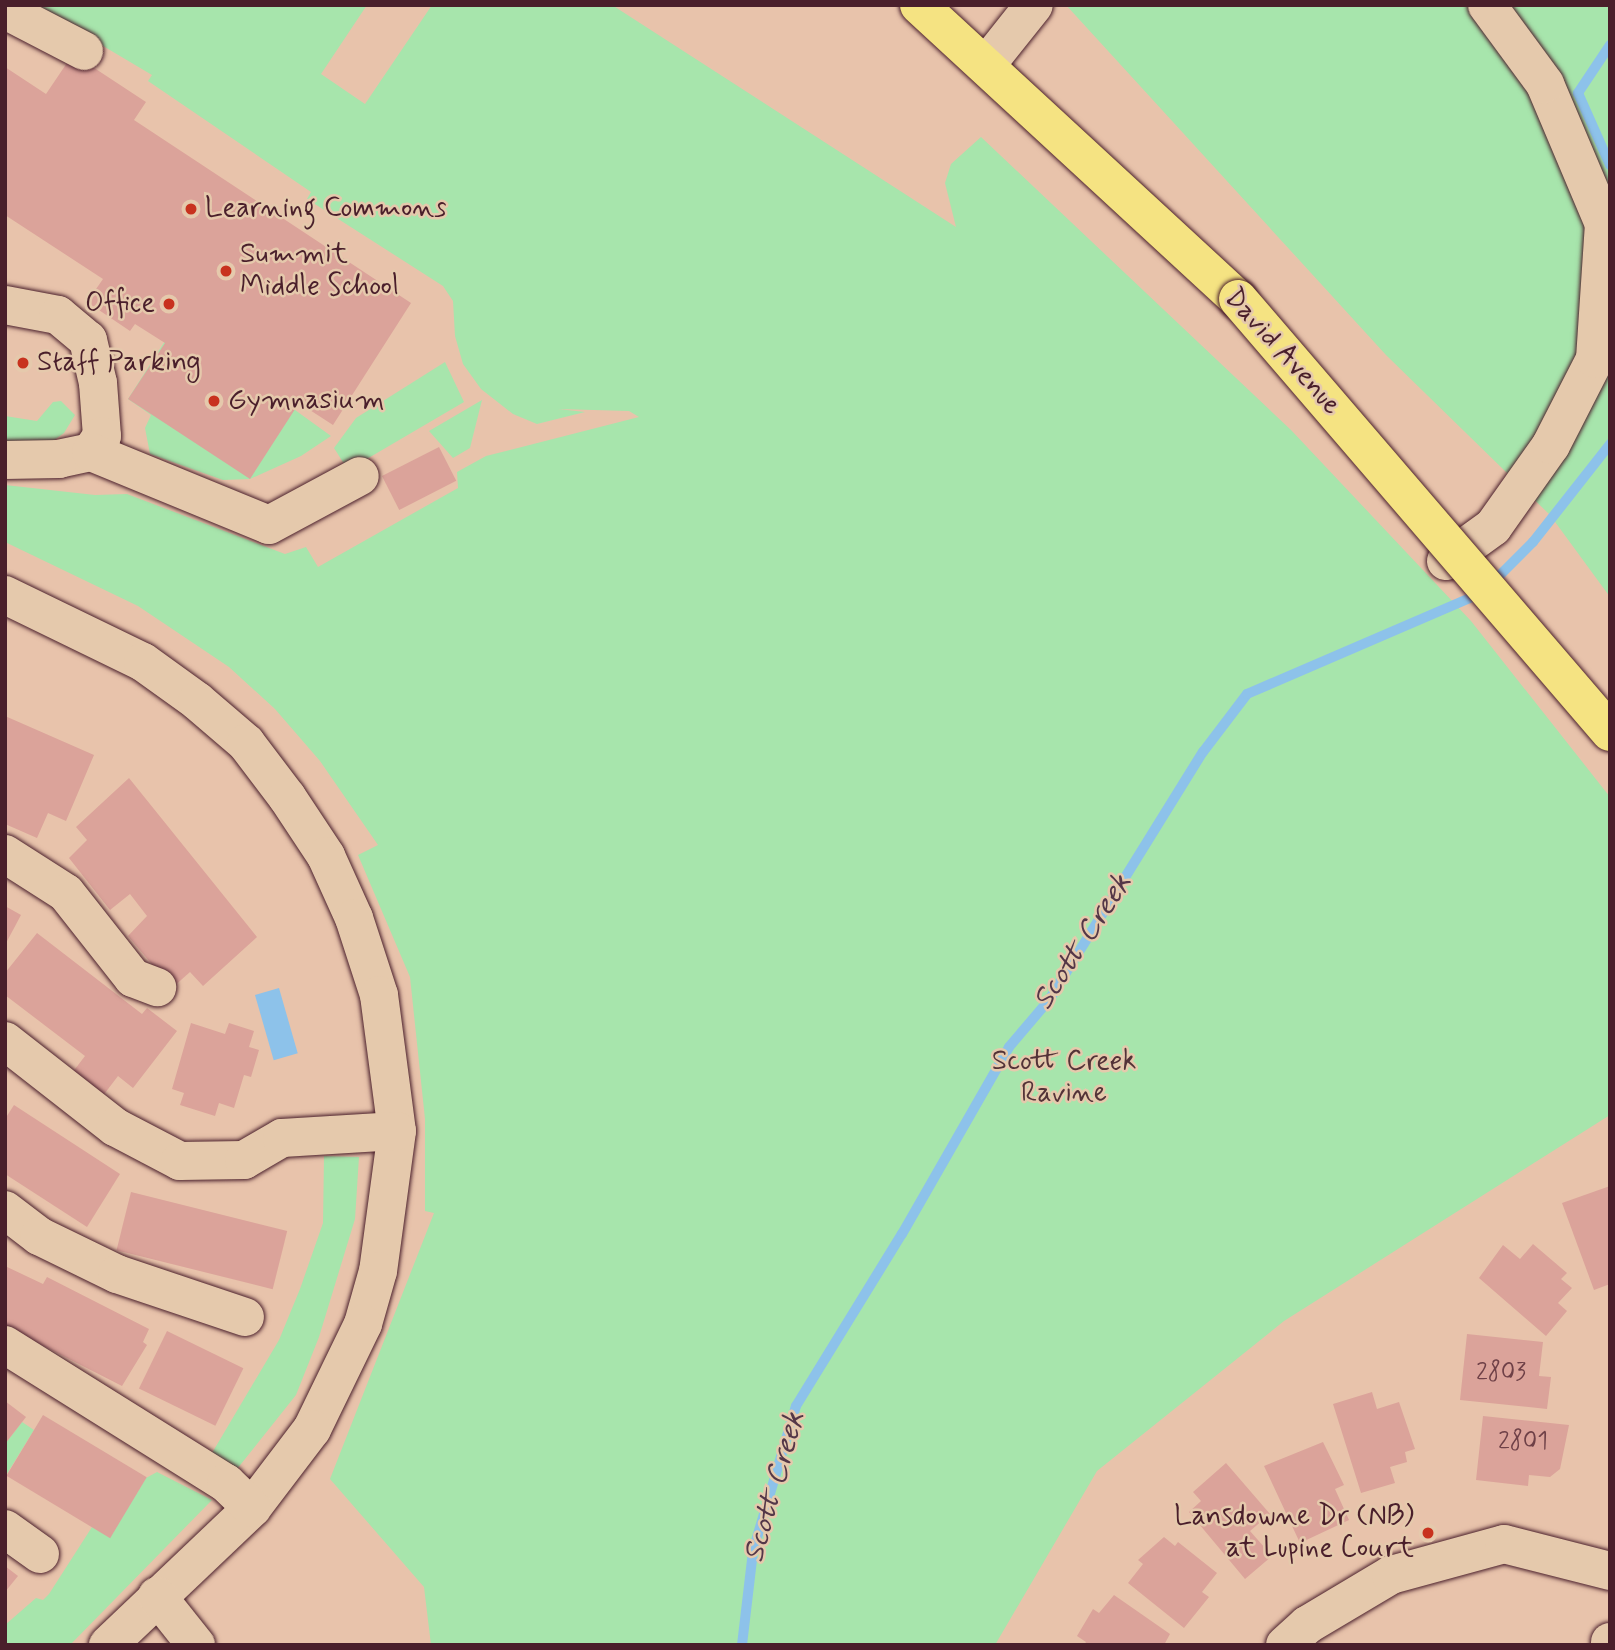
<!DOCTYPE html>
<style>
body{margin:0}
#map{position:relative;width:1615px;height:1650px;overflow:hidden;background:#e8c3ab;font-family:Mynerve,sans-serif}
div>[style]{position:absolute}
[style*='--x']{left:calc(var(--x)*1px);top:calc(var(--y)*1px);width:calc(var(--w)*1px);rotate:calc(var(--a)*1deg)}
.green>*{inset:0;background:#a7e5ac}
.water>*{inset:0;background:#8dc2ea;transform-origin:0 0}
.stream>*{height:10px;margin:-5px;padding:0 5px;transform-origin:5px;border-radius:5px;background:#8dc2ea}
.building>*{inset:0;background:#dba39a;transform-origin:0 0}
.roads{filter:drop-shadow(0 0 2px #4a1f2b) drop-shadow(0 0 2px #4a1f2b)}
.minor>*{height:38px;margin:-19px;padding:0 19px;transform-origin:19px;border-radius:19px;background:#e5c9ac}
.major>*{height:38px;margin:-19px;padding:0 19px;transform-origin:19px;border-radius:19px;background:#f5e382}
.bridges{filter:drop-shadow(0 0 2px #4a1f2b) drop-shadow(0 0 2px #4a1f2b)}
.major-bridge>*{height:38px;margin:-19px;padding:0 19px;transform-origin:19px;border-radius:19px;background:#f5e382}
.dots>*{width:19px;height:19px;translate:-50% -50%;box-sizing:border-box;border:4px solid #e5c9ac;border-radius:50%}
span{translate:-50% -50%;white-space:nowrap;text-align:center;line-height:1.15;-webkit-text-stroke:5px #e5c9ac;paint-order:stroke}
.number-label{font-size:24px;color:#6e4047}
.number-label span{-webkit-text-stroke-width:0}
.poi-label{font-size:28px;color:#4a1f2b}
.left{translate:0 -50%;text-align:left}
.right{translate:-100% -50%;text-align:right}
.street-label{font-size:28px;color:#4a1f2b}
.park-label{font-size:28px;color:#533338}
.water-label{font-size:30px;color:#543748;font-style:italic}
.frame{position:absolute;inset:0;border:7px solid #4a1f2b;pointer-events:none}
</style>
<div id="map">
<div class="green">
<div style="clip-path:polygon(34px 5px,367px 5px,321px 74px,365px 104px,432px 5px,612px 5px,956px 227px,945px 183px,951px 164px,981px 137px,1291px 430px,1471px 621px,1610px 797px,1610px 1115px,1284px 1321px,1097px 1471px,995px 1645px,431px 1645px,424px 1587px,330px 1479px,434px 1213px,425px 1211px,425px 1119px,410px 977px,358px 855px,378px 845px,320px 761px,275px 709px,229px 667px,138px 606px,5px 542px,5px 485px,95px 495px,127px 494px,285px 554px,306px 547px,318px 567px,458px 488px,457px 472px,486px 456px,639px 417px,629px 411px,558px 409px,585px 412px,537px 424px,513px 414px,481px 389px,463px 364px,455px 336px,453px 301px,443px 286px,307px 199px,311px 192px,148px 81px,152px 75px)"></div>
<div style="clip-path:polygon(1066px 5px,1610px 5px,1610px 597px,1550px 515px,1386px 355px)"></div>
<div style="clip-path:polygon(177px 322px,299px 403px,295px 410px,331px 436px,301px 456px,250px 479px,223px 480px,150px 454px,145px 428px,151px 415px,128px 399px)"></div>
<div style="clip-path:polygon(445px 362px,464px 402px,348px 470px,334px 448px,356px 418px)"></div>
<div style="clip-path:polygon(482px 400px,470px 448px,453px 458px,429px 431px)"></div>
<div style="clip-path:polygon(61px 401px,75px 415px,64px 433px,46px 446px,5px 445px,5px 416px,37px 421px,53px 402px)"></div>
<div style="clip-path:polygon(324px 1156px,359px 1157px,355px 1219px,319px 1337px,296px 1395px,237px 1469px,212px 1453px,279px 1340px,300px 1289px,323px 1223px)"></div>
<div style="clip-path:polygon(22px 1422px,34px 1430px,5px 1477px,5px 1444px)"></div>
<div style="clip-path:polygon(157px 1472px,212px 1500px,70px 1645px,5px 1645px,5px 1625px,36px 1598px,43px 1600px,49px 1594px,92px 1527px,110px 1537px,146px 1478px)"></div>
</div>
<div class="water">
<div style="left:279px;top:988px;width:68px;height:25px;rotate:74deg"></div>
</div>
<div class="stream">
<div style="--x:1610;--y:45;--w:58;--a:123.7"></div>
<div style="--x:1578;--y:93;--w:79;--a:66"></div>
<div style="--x:742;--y:1645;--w:95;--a:-83.3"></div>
<div style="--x:753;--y:1551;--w:151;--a:-73.5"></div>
<div style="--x:796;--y:1406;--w:202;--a:-58.4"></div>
<div style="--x:902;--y:1234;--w:215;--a:-60.2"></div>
<div style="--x:1009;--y:1047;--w:62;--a:-49.6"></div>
<div style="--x:1049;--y:1000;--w:292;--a:-58.2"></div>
<div style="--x:1203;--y:752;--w:73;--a:-52.8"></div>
<div style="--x:1247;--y:694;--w:256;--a:-23.3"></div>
<div style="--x:1482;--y:593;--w:72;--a:-45"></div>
<div style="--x:1533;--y:542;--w:125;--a:-51.8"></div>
</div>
<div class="building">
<div style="clip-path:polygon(73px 54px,146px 102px,134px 120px,411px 303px,333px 425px,299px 403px,250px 479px,128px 399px,165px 343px,135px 324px,130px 331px,87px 302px,103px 279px,5px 215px,5px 67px,46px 94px)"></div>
<div style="left:439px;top:447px;width:38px;height:64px;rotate:63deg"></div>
<div style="clip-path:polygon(5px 716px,94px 755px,66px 821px,48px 813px,37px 838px,5px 824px)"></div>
<div style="clip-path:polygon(129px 778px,257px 937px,203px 986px,190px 972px,172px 988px,128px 936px,147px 916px,130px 894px,110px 910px,69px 858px,87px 840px,76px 827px)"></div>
<div style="clip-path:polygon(5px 906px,21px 915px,5px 945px)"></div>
<div style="clip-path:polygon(37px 933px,142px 1014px,147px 1008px,177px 1031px,133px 1088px,118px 1076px,102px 1097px,72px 1073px,85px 1056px,5px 995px,5px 973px)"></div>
<div style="clip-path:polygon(191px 1023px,225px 1034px,229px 1023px,254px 1031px,249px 1047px,259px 1050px,251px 1077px,244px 1075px,234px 1108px,219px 1103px,215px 1116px,180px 1105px,184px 1093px,172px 1089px)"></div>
<div style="clip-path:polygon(14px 1105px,120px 1174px,87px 1227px,5px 1174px,5px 1119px)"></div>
<div style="clip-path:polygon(1610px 1186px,1610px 1284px,1594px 1290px,1562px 1203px)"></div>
<div style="left:131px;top:1192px;width:161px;height:60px;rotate:14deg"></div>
<div style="clip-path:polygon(1533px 1244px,1567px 1273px,1561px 1279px,1572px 1288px,1558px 1303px,1567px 1311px,1546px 1336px,1479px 1278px,1503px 1245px,1520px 1259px)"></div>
<div style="clip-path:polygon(5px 1266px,43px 1284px,47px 1277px,149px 1329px,143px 1342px,147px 1345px,122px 1386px,24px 1336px,5px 1333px)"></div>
<div style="left:167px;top:1331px;width:85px;height:64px;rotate:26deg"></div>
<div style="clip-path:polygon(1467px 1334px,1543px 1342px,1539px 1376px,1551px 1377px,1547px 1409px,1460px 1400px)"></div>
<div style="clip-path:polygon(1372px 1392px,1377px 1409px,1399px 1402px,1415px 1449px,1405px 1452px,1407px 1462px,1390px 1467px,1395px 1483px,1361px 1493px,1333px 1404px)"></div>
<div style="clip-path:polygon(5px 1401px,26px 1417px,5px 1444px)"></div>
<div style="left:43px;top:1415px;width:121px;height:71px;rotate:31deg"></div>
<div style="clip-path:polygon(1483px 1416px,1569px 1425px,1560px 1469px,1550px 1477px,1529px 1475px,1528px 1486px,1476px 1480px)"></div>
<div style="clip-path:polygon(1323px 1442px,1344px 1485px,1335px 1489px,1349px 1520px,1300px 1543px,1264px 1466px)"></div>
<div style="clip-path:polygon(1226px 1463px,1270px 1514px,1250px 1531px,1272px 1556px,1245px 1579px,1189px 1512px,1201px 1501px,1193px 1492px)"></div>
<div style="clip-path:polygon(1164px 1537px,1175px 1546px,1178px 1542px,1217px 1573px,1202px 1592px,1209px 1597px,1184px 1628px,1128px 1583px,1143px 1564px,1138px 1560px)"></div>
<div style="clip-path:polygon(5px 1566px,18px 1576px,5px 1592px)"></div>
<div style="clip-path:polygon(1114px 1595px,1170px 1634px,1164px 1645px,1084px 1645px,1086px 1642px,1077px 1636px,1093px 1609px,1099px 1613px)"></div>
</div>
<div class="roads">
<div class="minor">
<div style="--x:5;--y:10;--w:89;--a:27.4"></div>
<div style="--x:987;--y:64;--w:75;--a:-51.5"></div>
<div style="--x:5;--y:305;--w:54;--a:10.7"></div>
<div style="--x:58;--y:315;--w:39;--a:40"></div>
<div style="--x:88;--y:340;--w:44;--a:76.9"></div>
<div style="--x:98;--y:383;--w:53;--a:85.7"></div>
<div style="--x:102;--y:436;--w:19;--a:125"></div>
<div style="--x:91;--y:452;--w:33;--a:168"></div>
<div style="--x:59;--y:459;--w:54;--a:178.9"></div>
<div style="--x:91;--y:452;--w:192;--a:22.3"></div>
<div style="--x:269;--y:525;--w:103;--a:-28.3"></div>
<div style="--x:1446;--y:561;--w:58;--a:-35.9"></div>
<div style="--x:1493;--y:527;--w:100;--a:-54.7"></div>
<div style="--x:1551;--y:445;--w:97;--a:-62.9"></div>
<div style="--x:1595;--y:359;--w:135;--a:-86.2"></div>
<div style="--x:1604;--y:224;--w:152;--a:-112.9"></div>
<div style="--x:1545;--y:84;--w:98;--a:-126.3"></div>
<div style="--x:5;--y:595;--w:153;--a:25.9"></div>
<div style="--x:143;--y:662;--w:67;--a:35.8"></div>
<div style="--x:197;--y:701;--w:65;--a:40.6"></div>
<div style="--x:246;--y:743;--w:68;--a:52.8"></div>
<div style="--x:287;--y:797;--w:71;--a:56.5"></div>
<div style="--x:326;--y:856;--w:68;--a:65.7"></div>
<div style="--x:354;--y:918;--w:81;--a:72"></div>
<div style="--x:379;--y:995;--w:137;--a:82.5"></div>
<div style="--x:397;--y:1131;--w:141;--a:97.7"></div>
<div style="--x:378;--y:1271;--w:55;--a:105.8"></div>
<div style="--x:363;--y:1324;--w:117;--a:115.9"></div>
<div style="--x:312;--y:1429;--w:99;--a:127.2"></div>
<div style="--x:252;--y:1508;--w:199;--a:136.4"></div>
<div style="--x:5;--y:854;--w:72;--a:32.6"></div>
<div style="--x:66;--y:893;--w:108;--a:51.8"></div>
<div style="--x:133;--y:978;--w:26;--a:21"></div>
<div style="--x:5;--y:1041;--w:140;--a:38"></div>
<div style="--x:115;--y:1127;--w:73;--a:27.6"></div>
<div style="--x:180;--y:1161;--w:64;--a:-0.9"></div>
<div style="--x:244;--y:1160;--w:44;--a:-30.1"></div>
<div style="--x:282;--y:1138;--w:115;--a:-3.5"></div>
<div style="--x:5;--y:1210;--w:43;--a:37.4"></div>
<div style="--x:39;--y:1236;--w:87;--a:26"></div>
<div style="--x:117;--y:1274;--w:135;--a:18.6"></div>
<div style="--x:5;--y:1345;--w:261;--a:32"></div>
<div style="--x:226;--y:1483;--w:36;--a:44"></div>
<div style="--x:5;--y:1529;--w:43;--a:35.5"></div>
<div style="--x:157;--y:1596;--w:63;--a:51.5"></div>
<div style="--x:1285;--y:1645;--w:30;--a:-42"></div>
<div style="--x:1307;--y:1625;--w:98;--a:-30.8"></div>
<div style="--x:1391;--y:1575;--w:117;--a:-15.3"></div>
<div style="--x:1504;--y:1544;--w:109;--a:14.3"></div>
<div style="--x:1610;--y:1645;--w:3;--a:-90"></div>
</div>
<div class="major">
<div style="--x:919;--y:5;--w:434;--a:42.7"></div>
</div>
</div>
<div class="bridges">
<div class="major-bridge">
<div style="--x:1238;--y:299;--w:571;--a:49.33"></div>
</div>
</div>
<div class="dots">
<div style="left:191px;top:209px;background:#c8321e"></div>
<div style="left:226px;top:271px;background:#c8321e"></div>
<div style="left:169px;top:304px;background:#c8321e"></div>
<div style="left:23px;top:363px;background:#c8321e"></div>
<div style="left:214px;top:401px;background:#c8321e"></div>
<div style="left:1428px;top:1533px;background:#c8321e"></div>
</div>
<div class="number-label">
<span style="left:1501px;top:1373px">2803</span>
<span style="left:1523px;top:1442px">2801</span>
</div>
<div class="poi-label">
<span class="left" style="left:205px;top:209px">Learning Commons</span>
<span class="left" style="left:240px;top:271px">Summit<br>Middle School</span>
<span class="right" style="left:155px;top:304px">Office</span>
<span class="left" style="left:37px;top:363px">Staff Parking</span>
<span class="left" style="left:228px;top:401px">Gymnasium</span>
<span class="right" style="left:1414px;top:1533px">Lansdowne Dr (NB)<br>at Lupine Court</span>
</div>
<div class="street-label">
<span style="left:1282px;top:352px;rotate:48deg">David Avenue</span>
</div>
<div class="park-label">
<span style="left:1064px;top:1078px">Scott Creek<br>Ravine</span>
</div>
<div class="water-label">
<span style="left:1083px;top:942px;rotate:-57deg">Scott Creek</span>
<span style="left:775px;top:1487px;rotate:-74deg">Scott Creek</span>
</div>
<div class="frame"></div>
</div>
